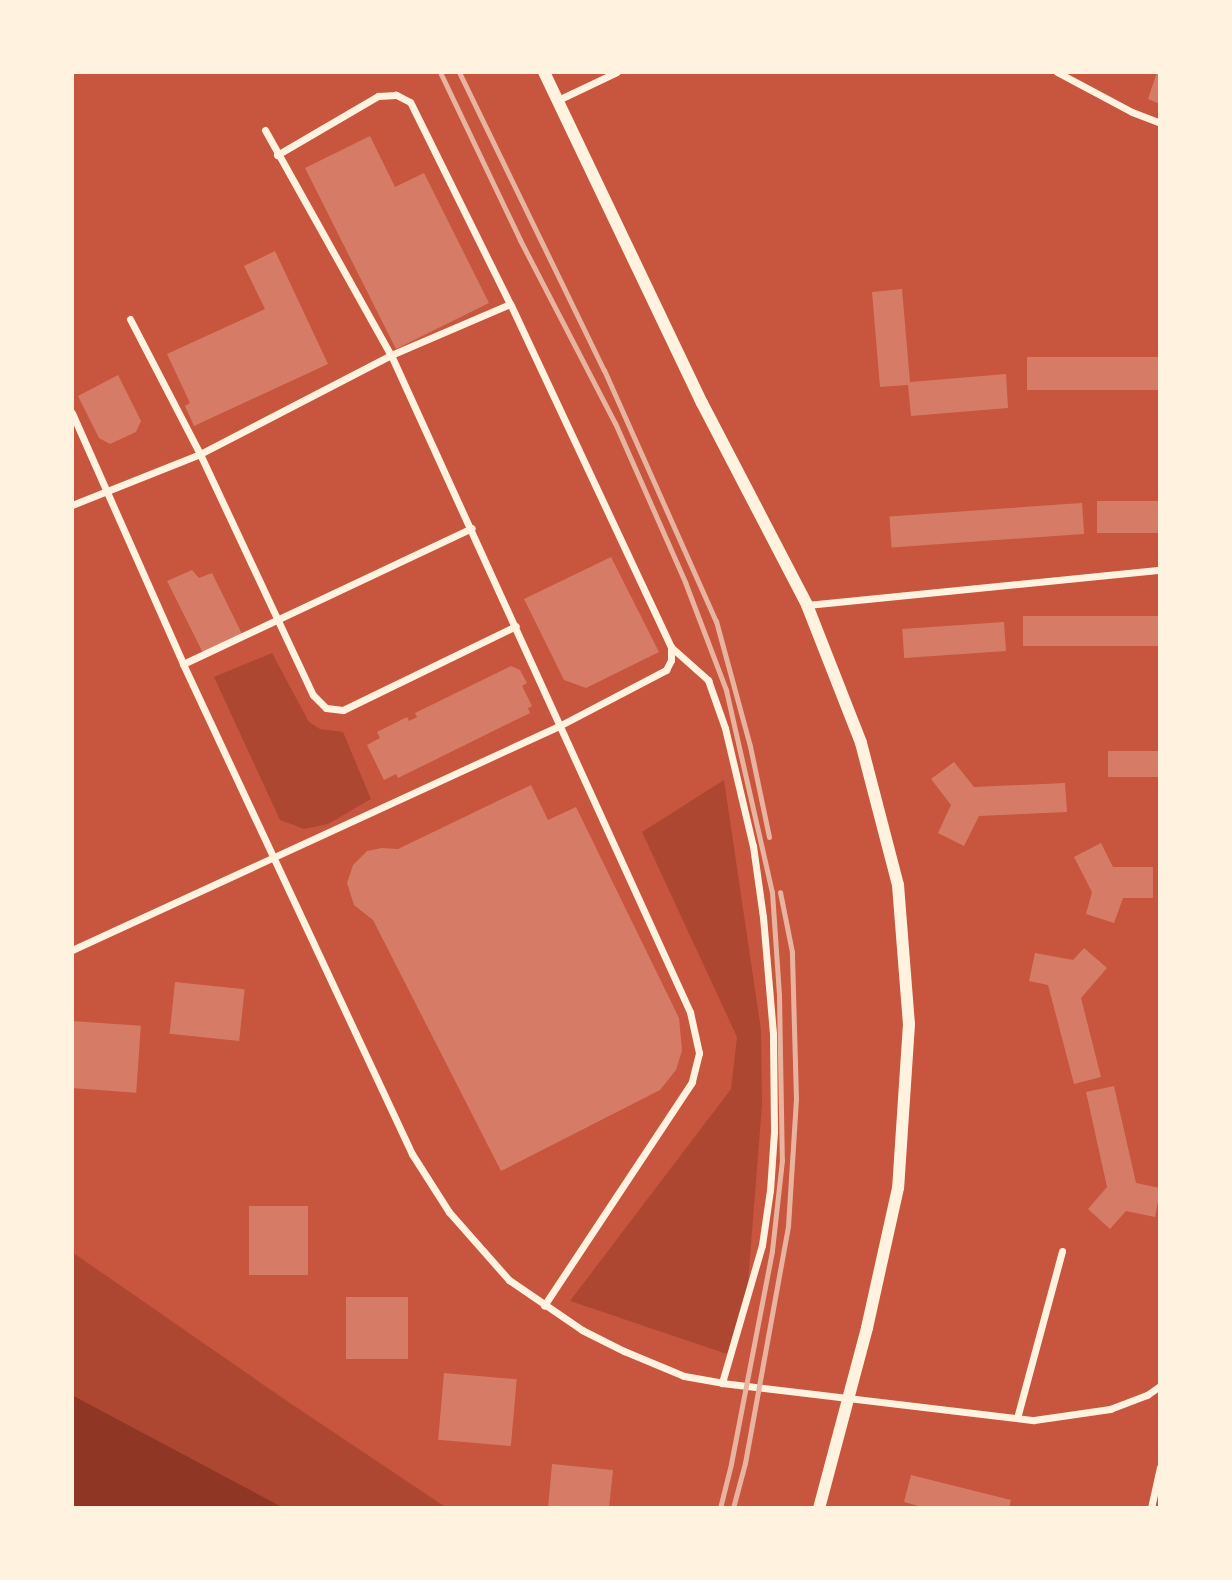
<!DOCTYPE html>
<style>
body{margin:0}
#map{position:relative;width:1232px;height:1580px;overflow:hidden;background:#c8553d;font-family:"DejaVu Sans",sans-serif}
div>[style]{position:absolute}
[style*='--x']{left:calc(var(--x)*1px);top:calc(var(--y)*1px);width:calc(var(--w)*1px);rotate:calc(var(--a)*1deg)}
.green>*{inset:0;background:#ae4732}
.water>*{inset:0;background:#8f3625}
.building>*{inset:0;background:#d67c66;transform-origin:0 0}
.minor>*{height:7px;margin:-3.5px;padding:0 3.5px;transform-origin:3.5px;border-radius:3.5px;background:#fff3e0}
.tertiary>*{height:12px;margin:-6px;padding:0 6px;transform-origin:6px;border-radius:6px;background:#fff3e0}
.rail>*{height:5px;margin:-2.5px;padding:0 2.5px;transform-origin:2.5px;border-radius:2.5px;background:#e9b49f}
span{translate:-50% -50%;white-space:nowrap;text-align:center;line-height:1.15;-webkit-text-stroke:7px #fff3e0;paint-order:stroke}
.frame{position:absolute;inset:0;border:74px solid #fff3e0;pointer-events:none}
</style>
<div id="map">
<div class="green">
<div style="clip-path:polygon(272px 653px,309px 722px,320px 729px,343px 732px,371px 799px,328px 824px,304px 829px,280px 820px,214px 677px)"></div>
<div style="clip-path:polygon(724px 780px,761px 1030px,762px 1105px,747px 1295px,727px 1354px,570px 1301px,731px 1089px,737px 1037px,642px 832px)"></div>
<div style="clip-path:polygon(72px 1252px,287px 1401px,447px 1508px,284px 1508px,72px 1395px)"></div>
</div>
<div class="water">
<div style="clip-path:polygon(72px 1395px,284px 1508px,72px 1508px)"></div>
</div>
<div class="building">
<div style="clip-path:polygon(1157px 72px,1160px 72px,1160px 104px,1148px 99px)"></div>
<div style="clip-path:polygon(370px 136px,395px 187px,424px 173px,489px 303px,396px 349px,305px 168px)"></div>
<div style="clip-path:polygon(275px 251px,328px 364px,194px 426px,185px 406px,190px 403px,167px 354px,265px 309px,244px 266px)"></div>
<div style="clip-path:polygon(902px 289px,910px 382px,1006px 374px,1008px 408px,911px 416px,908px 385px,880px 387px,872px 292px)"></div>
<div style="left:1160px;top:357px;width:33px;height:133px;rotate:90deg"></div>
<div style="clip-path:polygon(118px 375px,141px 421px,136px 432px,110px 444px,99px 438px,78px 396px)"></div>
<div style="left:1160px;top:501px;width:32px;height:63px;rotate:90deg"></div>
<div style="left:1082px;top:503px;width:31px;height:193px;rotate:86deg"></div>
<div style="clip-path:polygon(611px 557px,659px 652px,586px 688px,564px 680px,524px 599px)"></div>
<div style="clip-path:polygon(192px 570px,199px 578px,212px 573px,243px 636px,204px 655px,167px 581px)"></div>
<div style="left:1160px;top:616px;width:30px;height:137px;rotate:90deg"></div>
<div style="left:1004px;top:622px;width:29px;height:102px;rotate:86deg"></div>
<div style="clip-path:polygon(511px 666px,520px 670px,527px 683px,522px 686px,532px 706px,528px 708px,530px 713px,398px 778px,396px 774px,384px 780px,367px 745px,380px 738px,377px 732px,407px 717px,409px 721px,417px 717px,415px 713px)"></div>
<div style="left:1160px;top:751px;width:26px;height:52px;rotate:90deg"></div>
<div style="clip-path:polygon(954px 762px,974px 787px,1065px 783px,1067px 812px,979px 816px,964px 846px,938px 833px,951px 805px,931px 779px)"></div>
<div style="clip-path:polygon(531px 785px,548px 820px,576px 807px,679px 1018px,682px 1050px,676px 1070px,660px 1090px,501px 1171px,373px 920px,354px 905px,347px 883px,353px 865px,367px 851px,382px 848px,398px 849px)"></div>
<div style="clip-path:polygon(1101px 843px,1113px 867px,1153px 867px,1153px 898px,1123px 898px,1114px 923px,1086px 914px,1092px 892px,1074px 857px)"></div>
<div style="clip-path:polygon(1084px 948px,1107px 968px,1081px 998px,1101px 1077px,1074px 1084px,1048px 985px,1029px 981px,1035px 953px,1073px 960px)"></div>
<div style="left:175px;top:982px;width:70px;height:52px;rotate:6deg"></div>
<div style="left:72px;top:1021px;width:69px;height:67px;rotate:4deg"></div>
<div style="clip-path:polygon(1114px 1086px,1136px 1183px,1160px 1188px,1160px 1191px,1155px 1217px,1126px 1211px,1110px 1229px,1088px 1209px,1107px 1187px,1086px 1092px)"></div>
<div style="left:249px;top:1206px;width:59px;height:69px"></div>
<div style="left:346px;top:1297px;width:62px;height:62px"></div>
<div style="left:444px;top:1373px;width:73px;height:67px;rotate:5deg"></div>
<div style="clip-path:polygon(552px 1464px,613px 1470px,609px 1508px,548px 1508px)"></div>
<div style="clip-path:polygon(911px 1475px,1011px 1500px,1009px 1508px,926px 1508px,904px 1502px)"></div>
</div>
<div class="minor">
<div style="--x:1057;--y:72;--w:85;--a:28.1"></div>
<div style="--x:1132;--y:112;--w:30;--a:21"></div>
<div style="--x:558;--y:100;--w:65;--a:-25.4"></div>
<div style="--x:265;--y:130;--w:258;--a:60.8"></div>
<div style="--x:391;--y:355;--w:722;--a:65.53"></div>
<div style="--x:690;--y:1012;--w:42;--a:77.6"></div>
<div style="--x:699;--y:1053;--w:30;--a:104"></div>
<div style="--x:692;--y:1082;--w:268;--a:123.5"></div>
<div style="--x:130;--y:319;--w:152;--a:62.6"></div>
<div style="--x:200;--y:454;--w:266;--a:64.9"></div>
<div style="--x:313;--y:695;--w:18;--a:45"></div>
<div style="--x:326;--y:708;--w:17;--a:7"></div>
<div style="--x:343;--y:710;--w:192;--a:-25.9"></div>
<div style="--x:72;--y:413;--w:274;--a:66.1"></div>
<div style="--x:183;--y:664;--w:541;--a:64.95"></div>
<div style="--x:412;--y:1154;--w:69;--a:57.5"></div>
<div style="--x:449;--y:1212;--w:91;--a:48.6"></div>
<div style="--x:509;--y:1280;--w:88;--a:34.4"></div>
<div style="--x:582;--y:1330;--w:47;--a:26.6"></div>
<div style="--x:624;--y:1351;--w:65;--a:22.6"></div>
<div style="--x:684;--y:1376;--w:39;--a:10"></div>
<div style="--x:722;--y:1383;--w:314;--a:6.8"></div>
<div style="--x:1034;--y:1420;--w:77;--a:-8.2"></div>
<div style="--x:1110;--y:1409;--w:40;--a:-21"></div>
<div style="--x:1147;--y:1395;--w:16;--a:-35"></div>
<div style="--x:72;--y:505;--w:138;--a:-21.7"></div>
<div style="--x:200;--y:454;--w:215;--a:-27.4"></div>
<div style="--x:391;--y:355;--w:129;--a:-23.2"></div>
<div style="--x:807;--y:605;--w:355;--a:-5.7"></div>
<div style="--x:671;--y:647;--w:50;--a:41.7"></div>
<div style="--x:708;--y:680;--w:51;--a:70.5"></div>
<div style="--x:725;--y:728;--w:121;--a:76.7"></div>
<div style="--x:753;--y:846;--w:72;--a:82"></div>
<div style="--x:763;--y:917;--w:117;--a:85.1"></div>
<div style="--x:773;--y:1034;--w:98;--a:89.4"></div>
<div style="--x:774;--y:1132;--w:58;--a:93.9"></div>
<div style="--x:770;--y:1190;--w:56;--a:98.3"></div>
<div style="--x:762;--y:1245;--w:144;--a:106.2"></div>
<div style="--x:183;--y:664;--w:319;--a:-25.2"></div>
<div style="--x:72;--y:950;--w:536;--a:-24.7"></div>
<div style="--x:559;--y:726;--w:121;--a:-27.6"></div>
<div style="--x:666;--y:670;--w:11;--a:-63"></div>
<div style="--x:671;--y:660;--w:13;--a:-90"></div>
<div style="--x:671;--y:647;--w:379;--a:-115.1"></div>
<div style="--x:510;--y:304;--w:225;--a:-116.3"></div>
<div style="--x:410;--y:102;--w:16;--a:-153"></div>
<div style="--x:396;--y:95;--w:18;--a:177"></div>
<div style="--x:378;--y:96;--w:117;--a:149.7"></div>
<div style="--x:1017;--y:1418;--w:173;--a:-74.9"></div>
<div style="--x:1151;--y:1508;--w:42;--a:-77.6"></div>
</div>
<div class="tertiary">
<div style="--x:544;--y:72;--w:367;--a:64.5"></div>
<div style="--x:702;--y:403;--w:228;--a:62.5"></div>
<div style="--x:807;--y:605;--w:148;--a:68.6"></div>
<div style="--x:861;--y:743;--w:147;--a:75.4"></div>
<div style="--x:898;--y:885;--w:139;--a:85.5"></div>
<div style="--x:909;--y:1024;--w:164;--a:93.8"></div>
<div style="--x:898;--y:1188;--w:143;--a:102.5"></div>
<div style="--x:867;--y:1328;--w:186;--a:104.9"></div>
</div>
<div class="rail">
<div style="--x:440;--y:72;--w:186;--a:64.5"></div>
<div style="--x:520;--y:240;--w:206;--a:62.6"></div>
<div style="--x:615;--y:423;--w:174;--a:66.2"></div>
<div style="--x:685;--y:582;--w:116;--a:69.2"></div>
<div style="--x:726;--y:690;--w:207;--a:77.2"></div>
<div style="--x:772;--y:892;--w:104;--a:86.1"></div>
<div style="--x:779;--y:996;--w:164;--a:89"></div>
<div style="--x:782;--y:1160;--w:92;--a:96.3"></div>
<div style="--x:772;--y:1251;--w:217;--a:100.9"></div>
<div style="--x:731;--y:1464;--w:45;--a:104"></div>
<div style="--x:459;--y:72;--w:331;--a:64.1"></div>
<div style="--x:604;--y:370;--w:275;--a:66"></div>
<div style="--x:716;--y:621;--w:130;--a:74.8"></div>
<div style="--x:750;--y:746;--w:93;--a:78.2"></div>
<div style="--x:733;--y:1508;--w:47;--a:-75.1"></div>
<div style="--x:745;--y:1463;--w:241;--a:-79.7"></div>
<div style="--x:788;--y:1226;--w:127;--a:-86.4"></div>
<div style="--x:796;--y:1099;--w:147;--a:-91.6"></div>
<div style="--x:792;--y:952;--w:61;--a:-101.3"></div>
</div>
<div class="frame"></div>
</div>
